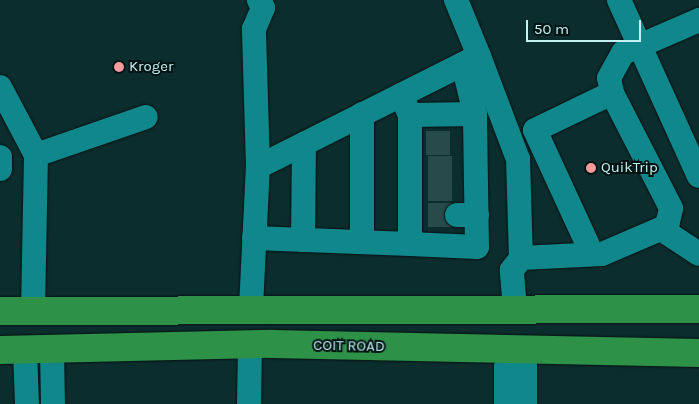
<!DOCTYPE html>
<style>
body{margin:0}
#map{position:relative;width:699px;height:404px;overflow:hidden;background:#0c2d2e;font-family:Karla,sans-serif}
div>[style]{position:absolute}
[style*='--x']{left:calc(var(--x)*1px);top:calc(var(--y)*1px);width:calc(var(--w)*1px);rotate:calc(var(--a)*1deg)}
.minor-tunnel>*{height:24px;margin-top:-12px;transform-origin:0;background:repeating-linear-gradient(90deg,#274a4b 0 24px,transparent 0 36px)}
.roads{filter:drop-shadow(0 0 1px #061213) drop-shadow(0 0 1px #061213)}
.minor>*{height:24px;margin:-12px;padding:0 12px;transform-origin:12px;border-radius:12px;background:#0f878b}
.major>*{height:28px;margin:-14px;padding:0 14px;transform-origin:14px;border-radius:14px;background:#2d9148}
.dots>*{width:14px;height:14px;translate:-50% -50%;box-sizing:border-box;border:2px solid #011414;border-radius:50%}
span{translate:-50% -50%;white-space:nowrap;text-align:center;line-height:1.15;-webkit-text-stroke:4px #011414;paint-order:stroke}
.poi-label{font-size:15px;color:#c3f1f2}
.left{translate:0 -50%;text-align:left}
.street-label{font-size:15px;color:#c3f1f2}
.scale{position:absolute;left:526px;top:20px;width:115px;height:22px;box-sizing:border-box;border:2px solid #c3f1f2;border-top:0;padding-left:6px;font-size:15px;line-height:18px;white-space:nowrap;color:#c3f1f2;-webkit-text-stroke:4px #011414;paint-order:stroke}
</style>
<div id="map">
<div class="minor-tunnel">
<div style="--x:426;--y:143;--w:32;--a:0"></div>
<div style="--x:428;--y:168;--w:30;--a:0"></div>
<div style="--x:428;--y:189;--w:30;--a:0"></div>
<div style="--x:428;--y:215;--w:29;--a:0"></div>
</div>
<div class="roads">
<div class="minor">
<div style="--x:619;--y:0;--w:193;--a:65.6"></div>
<div style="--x:479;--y:56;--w:110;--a:69.3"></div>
<div style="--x:518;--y:159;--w:99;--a:88.3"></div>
<div style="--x:0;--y:87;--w:77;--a:62.1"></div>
<div style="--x:36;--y:155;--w:156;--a:91.1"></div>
<div style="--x:401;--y:95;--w:22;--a:66"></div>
<div style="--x:410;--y:115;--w:129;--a:90"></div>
<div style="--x:410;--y:244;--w:67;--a:2.6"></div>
<div style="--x:477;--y:247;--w:133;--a:-90.9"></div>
<div style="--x:475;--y:114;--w:51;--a:-103.5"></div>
<div style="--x:410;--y:115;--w:65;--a:-0.9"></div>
<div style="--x:36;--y:155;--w:116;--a:-19.1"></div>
<div style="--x:0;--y:157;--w:12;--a:90"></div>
<div style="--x:258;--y:167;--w:138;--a:-91.7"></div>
<div style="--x:254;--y:29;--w:23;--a:-67"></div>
<div style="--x:263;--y:8;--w:9;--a:-117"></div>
<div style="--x:457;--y:215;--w:20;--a:0"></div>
<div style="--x:661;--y:229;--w:45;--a:33.3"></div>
<div style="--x:254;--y:238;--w:156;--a:2.2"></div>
<div style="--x:303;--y:240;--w:96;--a:-89.4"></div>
<div style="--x:362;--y:242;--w:128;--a:-90"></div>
<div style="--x:592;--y:254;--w:136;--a:-114.7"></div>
<div style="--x:535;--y:130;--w:85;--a:-25.7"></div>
<div style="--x:251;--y:308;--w:141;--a:-87.2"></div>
<div style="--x:258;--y:167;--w:247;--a:-26.7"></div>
<div style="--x:479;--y:56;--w:61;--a:-112.3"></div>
<div style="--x:515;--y:308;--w:38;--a:-95"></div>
<div style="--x:512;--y:270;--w:15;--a:-53"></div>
<div style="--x:521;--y:258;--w:81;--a:-2.8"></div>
<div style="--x:602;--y:254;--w:71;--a:-23.3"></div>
<div style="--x:667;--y:226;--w:18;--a:-77"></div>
<div style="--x:671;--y:208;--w:129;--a:-117.2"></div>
<div style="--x:612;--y:93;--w:15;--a:-101"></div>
<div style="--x:609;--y:78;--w:29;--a:-61"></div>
<div style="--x:623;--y:53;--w:83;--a:-23.5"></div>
<div style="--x:52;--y:349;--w:55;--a:89"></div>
<div style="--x:515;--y:349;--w:20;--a:60"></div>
<div style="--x:525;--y:366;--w:38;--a:90"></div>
<div style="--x:25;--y:350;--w:54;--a:87.9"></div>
<div style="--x:249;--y:404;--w:59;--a:-89"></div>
<div style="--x:506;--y:404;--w:37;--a:-90"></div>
<div style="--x:506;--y:367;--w:20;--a:-63"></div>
</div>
<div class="major">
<div style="--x:0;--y:311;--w:699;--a:-0.16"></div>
<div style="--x:0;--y:350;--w:272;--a:-1.3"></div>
<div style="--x:272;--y:344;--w:427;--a:1.2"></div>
</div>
</div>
<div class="dots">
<div style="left:119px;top:67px;background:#f59b9c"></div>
<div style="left:591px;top:168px;background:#f59b9c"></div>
</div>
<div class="poi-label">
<span class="left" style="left:129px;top:67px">Kroger</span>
<span class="left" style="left:601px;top:168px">QuikTrip</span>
</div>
<div class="street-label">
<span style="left:349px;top:346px;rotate:1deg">COIT ROAD</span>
</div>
<div class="scale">50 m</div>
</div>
